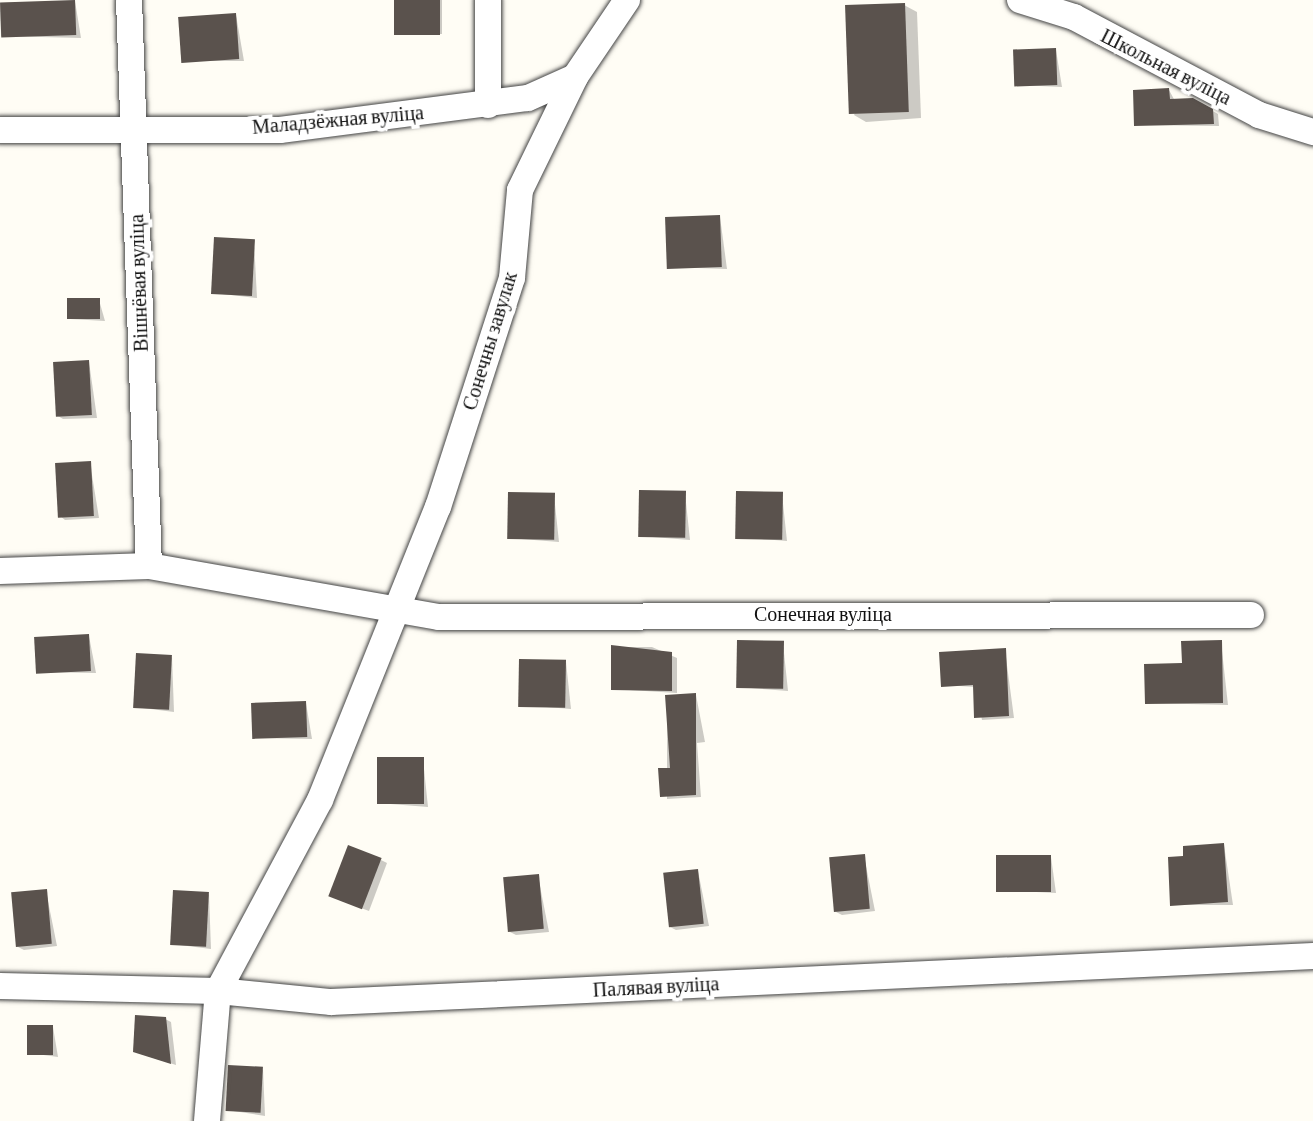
<!DOCTYPE html>
<meta charset="utf-8">
<style>
body{margin:0}
#map{position:relative;width:1313px;height:1121px;overflow:hidden;background:#fffdf5;font-family:"Crimson Pro",serif}
div>[style]{position:absolute}
[style*='--x']{left:calc(var(--x)*1px);top:calc(var(--y)*1px);width:calc(var(--w)*1px);rotate:calc(var(--a)*1deg)}
.shadow>*{inset:0;background:#0003;transform-origin:0 0}
.building>*{inset:0;background:#5a524d;transform-origin:0 0}
.roads{filter:drop-shadow(0 0 2px #444) drop-shadow(0 0 2px #444)}
.minor>*{height:26px;margin:-13px;padding:0 13px;transform-origin:13px;border-radius:13px;background:#fff}
span{translate:-50% -50%;white-space:nowrap;text-align:center;line-height:1.15;-webkit-text-stroke:8px #fff;paint-order:stroke}
.street-label{font-size:20px;color:#111}
</style>
<div id="map">
<div class="shadow">
<div style="left:399px;top:0;width:43px;height:34px"></div>
<div style="clip-path:polygon(75px 1px,81px 38px,1px 36px,0 3px)"></div>
<div style="clip-path:polygon(904px 5px,917px 12px,921px 118px,866px 122px,854px 115px)"></div>
<div style="clip-path:polygon(236px 15px,244px 61px,182px 61px)"></div>
<div style="clip-path:polygon(1056px 50px,1062px 87px,1016px 85px)"></div>
<div style="clip-path:polygon(1169px 90px,1175px 101px,1193px 100px,1218px 114px,1219px 126px,1136px 125px)"></div>
<div style="clip-path:polygon(720px 217px,727px 269px,668px 267px)"></div>
<div style="clip-path:polygon(254px 241px,257px 298px,214px 293px)"></div>
<div style="clip-path:polygon(99px 300px,105px 321px,70px 319px)"></div>
<div style="clip-path:polygon(89px 362px,97px 418px,63px 419px,58px 416px)"></div>
<div style="clip-path:polygon(90px 463px,99px 518px,65px 520px,60px 516px)"></div>
<div style="clip-path:polygon(685px 493px,690px 540px,640px 536px)"></div>
<div style="clip-path:polygon(782px 494px,787px 541px,737px 537px)"></div>
<div style="clip-path:polygon(554px 495px,559px 542px,509px 538px)"></div>
<div style="clip-path:polygon(89px 636px,96px 673px,38px 672px)"></div>
<div style="clip-path:polygon(1221px 642px,1228px 705px,1147px 703px,1184px 665px)"></div>
<div style="clip-path:polygon(783px 643px,788px 691px,738px 687px)"></div>
<div style="clip-path:polygon(613px 647px,652px 647px,677px 658px,677px 693px,613px 689px)"></div>
<div style="clip-path:polygon(1005px 650px,1014px 718px,982px 720px,975px 687px,943px 685px)"></div>
<div style="clip-path:polygon(172px 657px,174px 712px,135px 707px)"></div>
<div style="clip-path:polygon(566px 662px,571px 709px,521px 705px)"></div>
<div style="clip-path:polygon(696px 695px,705px 742px,697px 743px,701px 797px,667px 799px,667px 697px)"></div>
<div style="clip-path:polygon(306px 703px,312px 739px,254px 738px)"></div>
<div style="clip-path:polygon(423px 759px,428px 807px,378px 803px)"></div>
<div style="clip-path:polygon(1224px 845px,1233px 905px,1172px 905px,1185px 858px)"></div>
<div style="clip-path:polygon(864px 856px,875px 911px,842px 915px,836px 912px)"></div>
<div style="clip-path:polygon(1051px 857px,1056px 893px,998px 890px)"></div>
<div style="clip-path:polygon(381px 860px,387px 863px,369px 911px,337px 899px)"></div>
<div style="clip-path:polygon(698px 871px,709px 926px,676px 930px,670px 927px)"></div>
<div style="clip-path:polygon(538px 876px,549px 932px,516px 935px,510px 932px)"></div>
<div style="clip-path:polygon(46px 891px,57px 946px,24px 950px,18px 947px)"></div>
<div style="clip-path:polygon(209px 894px,211px 949px,172px 944px)"></div>
<div style="clip-path:polygon(165px 1019px,171px 1022px,176px 1065px,141px 1054px)"></div>
<div style="clip-path:polygon(53px 1027px,58px 1057px,29px 1053px)"></div>
<div style="clip-path:polygon(263px 1069px,265px 1116px,227px 1110px)"></div>
</div>
<div class="building">
<div style="left:75px;top:0;width:35px;height:75px;rotate:88deg"></div>
<div style="left:394px;top:0;width:46px;height:35px"></div>
<div style="left:905px;top:3px;width:109px;height:60px;rotate:88deg"></div>
<div style="left:236px;top:13px;width:46px;height:58px;rotate:86deg"></div>
<div style="left:1056px;top:48px;width:37px;height:43px;rotate:88deg"></div>
<div style="clip-path:polygon(1169px 88px,1170px 99px,1193px 98px,1213px 109px,1214px 124px,1134px 126px,1133px 90px)"></div>
<div style="left:720px;top:215px;width:52px;height:55px;rotate:88deg"></div>
<div style="left:214px;top:237px;width:41px;height:57px;rotate:3deg"></div>
<div style="left:100px;top:298px;width:21px;height:33px;rotate:90deg"></div>
<div style="left:89px;top:360px;width:55px;height:36px;rotate:87deg"></div>
<div style="left:91px;top:461px;width:55px;height:36px;rotate:87deg"></div>
<div style="left:639px;top:490px;width:47px;height:47px;rotate:1deg"></div>
<div style="left:736px;top:491px;width:47px;height:48px;rotate:1deg"></div>
<div style="left:508px;top:492px;width:47px;height:47px;rotate:1deg"></div>
<div style="left:89px;top:634px;width:37px;height:55px;rotate:87deg"></div>
<div style="left:737px;top:640px;width:47px;height:48px;rotate:1deg"></div>
<div style="clip-path:polygon(1222px 640px,1223px 703px,1145px 704px,1144px 664px,1182px 663px,1181px 641px)"></div>
<div style="clip-path:polygon(611px 645px,672px 652px,672px 691px,611px 690px)"></div>
<div style="clip-path:polygon(1006px 648px,1009px 716px,974px 718px,973px 685px,941px 687px,939px 652px)"></div>
<div style="left:136px;top:653px;width:36px;height:55px;rotate:3deg"></div>
<div style="left:519px;top:659px;width:47px;height:48px;rotate:1deg"></div>
<div style="clip-path:polygon(696px 693px,696px 795px,660px 797px,658px 768px,670px 768px,665px 695px)"></div>
<div style="left:306px;top:701px;width:36px;height:55px;rotate:88deg"></div>
<div style="left:377px;top:757px;width:47px;height:47px"></div>
<div style="clip-path:polygon(1224px 843px,1228px 902px,1170px 906px,1168px 857px,1183px 856px,1183px 846px)"></div>
<div style="left:348px;top:845px;width:36px;height:55px;rotate:21deg"></div>
<div style="left:865px;top:854px;width:55px;height:36px;rotate:85deg"></div>
<div style="left:996px;top:855px;width:55px;height:37px"></div>
<div style="left:698px;top:869px;width:55px;height:35px;rotate:84deg"></div>
<div style="left:539px;top:874px;width:55px;height:36px;rotate:85deg"></div>
<div style="left:47px;top:889px;width:55px;height:36px;rotate:85deg"></div>
<div style="left:173px;top:890px;width:36px;height:55px;rotate:3deg"></div>
<div style="clip-path:polygon(135px 1015px,166px 1017px,171px 1064px,133px 1052px)"></div>
<div style="left:27px;top:1025px;width:26px;height:30px"></div>
<div style="left:228px;top:1065px;width:35px;height:46px;rotate:3deg"></div>
</div>
<div class="roads">
<div class="minor">
<div style="--x:129;--y:0;--w:566;--a:87.98"></div>
<div style="--x:488;--y:0;--w:105;--a:90"></div>
<div style="--x:1020;--y:0;--w:57;--a:17.5"></div>
<div style="--x:1074;--y:17;--w:209;--a:27.9"></div>
<div style="--x:1259;--y:115;--w:57;--a:17.5"></div>
<div style="--x:0;--y:130;--w:280;--a:0"></div>
<div style="--x:280;--y:130;--w:250;--a:-7.4"></div>
<div style="--x:528;--y:98;--w:51;--a:-24.1"></div>
<div style="--x:0;--y:571;--w:149;--a:-1.9"></div>
<div style="--x:149;--y:566;--w:294;--a:10"></div>
<div style="--x:439;--y:617;--w:812;--a:-0.14"></div>
<div style="--x:0;--y:986;--w:218;--a:1.3"></div>
<div style="--x:218;--y:991;--w:114;--a:5.6"></div>
<div style="--x:331;--y:1002;--w:983;--a:-2.68"></div>
<div style="--x:207;--y:1121;--w:130;--a:-85.2"></div>
<div style="--x:218;--y:991;--w:217;--a:-61.9"></div>
<div style="--x:320;--y:800;--w:316;--a:-68.1"></div>
<div style="--x:438;--y:507;--w:241;--a:-72.1"></div>
<div style="--x:512;--y:278;--w:88;--a:-84.8"></div>
<div style="--x:520;--y:190;--w:126;--a:-64"></div>
<div style="--x:575;--y:77;--w:93;--a:-56"></div>
</div>
</div>
<div class="street-label">
<span style="left:1166px;top:67px;rotate:27deg">Школьная вуліца</span>
<span style="left:338px;top:120px;rotate:-5deg">Маладзёжная вуліца</span>
<span style="left:139px;top:283px;rotate:-92deg">Вішнёвая вуліца</span>
<span style="left:490px;top:341px;rotate:-73deg">Сонечны завулак</span>
<span style="left:823px;top:614px">Сонечная вуліца</span>
<span style="left:656px;top:987px;rotate:-3deg">Палявая вуліца</span>
</div>
</div>
